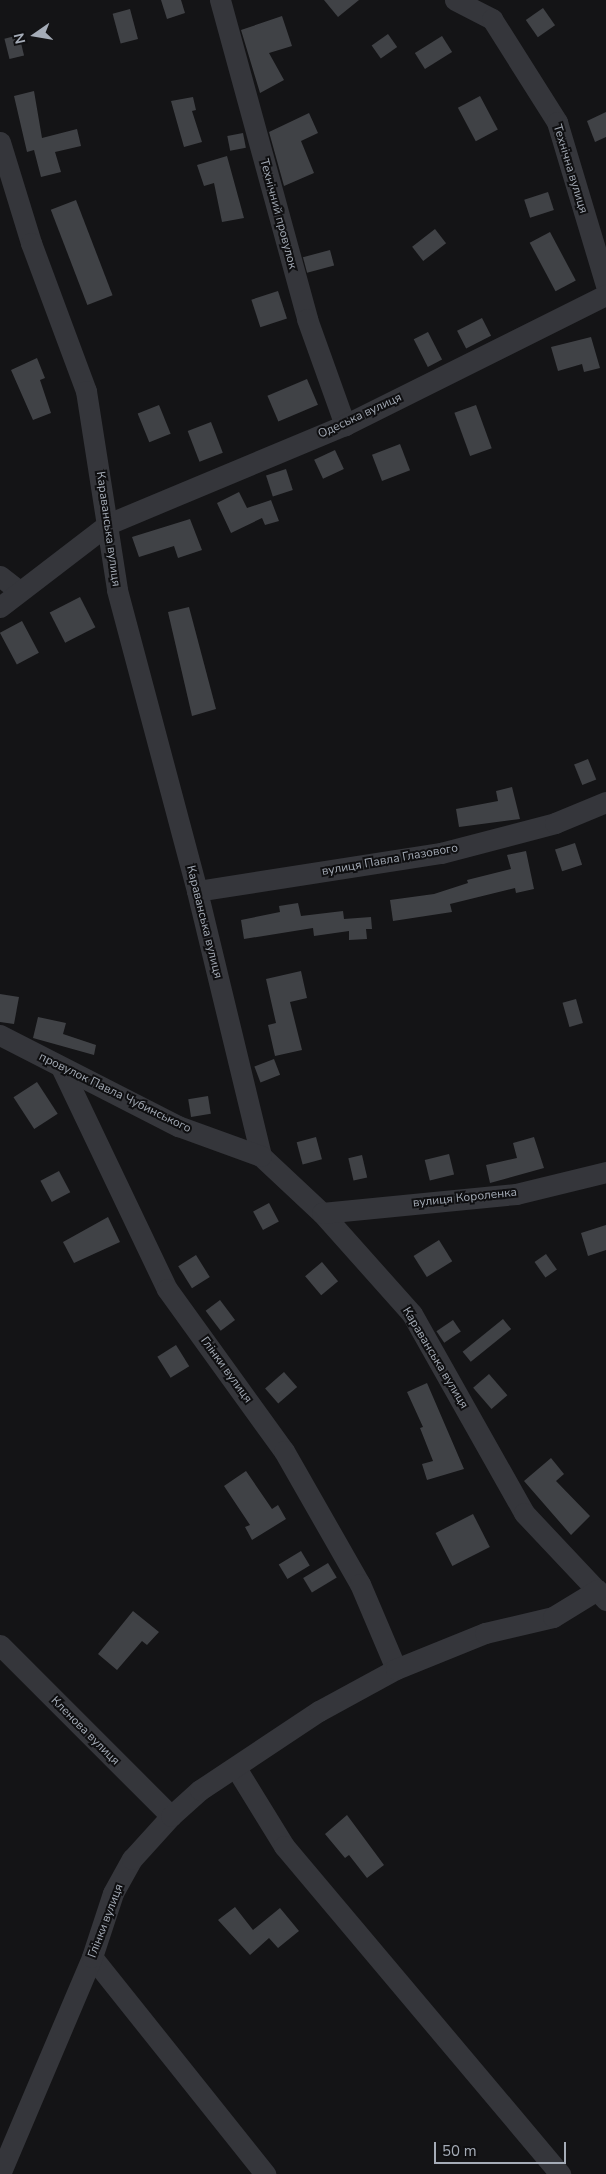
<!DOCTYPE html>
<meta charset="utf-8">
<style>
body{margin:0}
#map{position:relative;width:606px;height:2174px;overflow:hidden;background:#141416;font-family:"Nunito Sans",sans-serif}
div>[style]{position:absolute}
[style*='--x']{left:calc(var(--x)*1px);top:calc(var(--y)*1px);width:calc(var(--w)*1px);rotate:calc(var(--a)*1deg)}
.building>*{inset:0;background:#404246;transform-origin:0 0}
.minor>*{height:21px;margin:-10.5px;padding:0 10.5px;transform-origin:10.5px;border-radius:10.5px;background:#35363b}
span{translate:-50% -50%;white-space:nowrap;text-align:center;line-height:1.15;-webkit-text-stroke:4px #0f0f11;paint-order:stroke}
.street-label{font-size:12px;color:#a5acb7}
.north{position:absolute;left:10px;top:10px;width:50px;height:50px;-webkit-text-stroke:4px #0f0f11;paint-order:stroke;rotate:257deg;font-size:14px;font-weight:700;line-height:20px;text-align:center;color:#a5acb7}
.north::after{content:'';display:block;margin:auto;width:18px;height:22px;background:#a5acb7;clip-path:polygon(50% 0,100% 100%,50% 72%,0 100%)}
.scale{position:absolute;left:434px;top:2142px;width:132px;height:22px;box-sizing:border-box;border:2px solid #a5acb7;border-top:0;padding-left:6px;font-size:15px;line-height:18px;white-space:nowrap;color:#a5acb7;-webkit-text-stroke:4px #0f0f11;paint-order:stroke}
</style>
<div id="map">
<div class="building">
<div style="clip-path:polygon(161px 0,181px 0,185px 13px,167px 19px)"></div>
<div style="clip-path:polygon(324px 0,359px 0,338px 17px)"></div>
<div style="left:543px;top:8px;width:21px;height:21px;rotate:55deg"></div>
<div style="left:130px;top:9px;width:31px;height:18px;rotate:75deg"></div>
<div style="clip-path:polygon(282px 16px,292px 46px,269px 53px,284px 80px,260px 93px,241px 30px)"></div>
<div style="left:388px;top:34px;width:16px;height:20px;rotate:55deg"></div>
<div style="left:19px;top:35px;width:21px;height:15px;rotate:76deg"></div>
<div style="left:442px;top:36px;width:19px;height:32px;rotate:58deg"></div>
<div style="clip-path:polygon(34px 91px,42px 138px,77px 129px,81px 146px,55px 152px,61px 172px,41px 177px,34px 150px,27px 152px,14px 96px)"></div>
<div style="left:480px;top:96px;width:38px;height:25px;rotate:62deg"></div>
<div style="clip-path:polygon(193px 97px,196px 110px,192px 111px,202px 142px,184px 147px,171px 101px)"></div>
<div style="clip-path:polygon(606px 112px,606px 137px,595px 142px,587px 121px)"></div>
<div style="clip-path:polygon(309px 113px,318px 133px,301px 141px,314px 173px,284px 186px,269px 132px)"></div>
<div style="left:243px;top:133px;width:15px;height:16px;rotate:79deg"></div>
<div style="clip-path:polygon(227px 156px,244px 218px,222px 222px,214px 183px,204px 186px,197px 165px)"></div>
<div style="left:548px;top:192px;width:19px;height:25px;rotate:72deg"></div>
<div style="left:76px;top:200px;width:102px;height:27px;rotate:69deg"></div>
<div style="left:435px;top:229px;width:18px;height:29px;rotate:52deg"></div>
<div style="left:550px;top:232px;width:55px;height:23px;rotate:62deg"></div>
<div style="left:330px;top:250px;width:16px;height:28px;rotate:75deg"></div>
<div style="left:278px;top:291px;width:29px;height:28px;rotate:72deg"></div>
<div style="left:482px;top:318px;width:20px;height:28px;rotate:63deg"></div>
<div style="left:428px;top:332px;width:31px;height:16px;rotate:63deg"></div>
<div style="clip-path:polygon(591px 337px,600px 368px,584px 372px,582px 364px,558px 371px,551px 347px)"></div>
<div style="clip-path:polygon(37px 358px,45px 378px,40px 380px,51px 413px,33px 420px,11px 370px)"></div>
<div style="left:307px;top:379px;width:28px;height:43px;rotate:67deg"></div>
<div style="left:159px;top:405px;width:31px;height:23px;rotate:68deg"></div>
<div style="left:476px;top:405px;width:46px;height:23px;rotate:70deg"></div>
<div style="left:211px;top:422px;width:33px;height:25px;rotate:69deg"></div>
<div style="left:400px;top:444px;width:28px;height:30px;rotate:69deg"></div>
<div style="left:335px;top:450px;width:21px;height:23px;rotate:65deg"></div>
<div style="left:286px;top:469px;width:22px;height:21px;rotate:72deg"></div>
<div style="clip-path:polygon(239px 492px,247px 508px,271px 500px,279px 521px,265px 525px,262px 518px,231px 533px,217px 503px)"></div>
<div style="clip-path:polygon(190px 519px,202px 550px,178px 558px,174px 546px,139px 557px,132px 537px)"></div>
<div style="left:80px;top:597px;width:34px;height:34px;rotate:63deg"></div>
<div style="clip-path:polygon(189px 607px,216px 709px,192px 716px,168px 612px)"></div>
<div style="left:22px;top:621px;width:36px;height:25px;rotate:62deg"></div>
<div style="left:588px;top:759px;width:22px;height:15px;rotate:68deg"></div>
<div style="clip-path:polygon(512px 787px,520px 819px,459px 827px,456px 809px,498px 801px,496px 791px)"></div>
<div style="left:575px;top:843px;width:23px;height:21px;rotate:72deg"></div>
<div style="clip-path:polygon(526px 851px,534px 889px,516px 893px,515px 888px,450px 904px,452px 912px,393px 921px,390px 900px,434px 894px,468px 883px,467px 880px,511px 869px,507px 855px)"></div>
<div style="clip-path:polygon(298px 903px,301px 916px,343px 911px,344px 919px,371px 917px,372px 929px,366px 929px,367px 939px,349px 940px,349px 931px,314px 936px,313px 928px,244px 939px,241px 920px,280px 912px,279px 906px)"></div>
<div style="clip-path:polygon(301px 971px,307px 998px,290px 1002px,302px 1050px,275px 1056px,268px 1025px,276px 1023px,266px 979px)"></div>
<div style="clip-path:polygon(0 994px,19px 997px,14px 1024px,0 1022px)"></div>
<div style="left:576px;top:999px;width:25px;height:14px;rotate:74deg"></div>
<div style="clip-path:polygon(38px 1017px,66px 1023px,63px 1034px,96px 1045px,94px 1055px,33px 1038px)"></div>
<div style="left:274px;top:1059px;width:17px;height:21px;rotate:69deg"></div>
<div style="left:37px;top:1082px;width:38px;height:28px;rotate:57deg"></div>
<div style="left:208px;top:1096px;width:18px;height:20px;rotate:81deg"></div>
<div style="left:316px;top:1137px;width:23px;height:20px;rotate:75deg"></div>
<div style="clip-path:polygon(534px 1137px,544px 1168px,490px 1183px,486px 1165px,517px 1158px,513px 1143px)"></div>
<div style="left:449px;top:1154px;width:21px;height:25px;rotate:76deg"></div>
<div style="left:362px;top:1155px;width:23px;height:14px;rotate:77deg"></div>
<div style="left:59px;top:1171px;width:24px;height:21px;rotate:62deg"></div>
<div style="left:269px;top:1203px;width:21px;height:18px;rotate:62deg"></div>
<div style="clip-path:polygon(108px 1217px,120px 1242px,74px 1263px,63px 1242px)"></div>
<div style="clip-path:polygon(606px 1225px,606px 1250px,588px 1256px,581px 1233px)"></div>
<div style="left:439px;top:1240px;width:25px;height:30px;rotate:58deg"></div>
<div style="left:546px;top:1254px;width:19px;height:14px;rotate:55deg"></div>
<div style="left:196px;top:1255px;width:26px;height:21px;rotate:58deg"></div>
<div style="left:322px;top:1262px;width:25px;height:22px;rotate:50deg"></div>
<div style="left:220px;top:1300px;width:25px;height:18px;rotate:53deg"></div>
<div style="left:503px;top:1319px;width:13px;height:52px;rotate:51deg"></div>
<div style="left:453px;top:1320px;width:14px;height:20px;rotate:56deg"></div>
<div style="left:176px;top:1345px;width:25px;height:22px;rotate:58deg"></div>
<div style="left:284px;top:1372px;width:20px;height:25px;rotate:49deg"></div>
<div style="left:489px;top:1374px;width:28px;height:21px;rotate:49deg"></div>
<div style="clip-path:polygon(427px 1383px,464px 1469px,427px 1480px,422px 1464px,433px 1461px,420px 1428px,423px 1427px,407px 1392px)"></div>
<div style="clip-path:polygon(551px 1458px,564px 1474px,556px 1481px,590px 1516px,571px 1535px,524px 1481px)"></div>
<div style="clip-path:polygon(246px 1471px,272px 1509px,278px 1505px,286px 1519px,252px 1540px,245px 1527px,250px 1525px,224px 1486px)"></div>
<div style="left:473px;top:1514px;width:37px;height:42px;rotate:63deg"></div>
<div style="left:301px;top:1551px;width:17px;height:26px;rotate:59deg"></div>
<div style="left:328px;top:1563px;width:17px;height:29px;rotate:59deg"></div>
<div style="clip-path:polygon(133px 1611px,159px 1632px,147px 1645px,142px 1641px,117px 1670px,98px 1654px)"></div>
<div style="clip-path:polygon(347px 1815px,384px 1865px,367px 1878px,349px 1855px,345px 1858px,325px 1834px)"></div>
<div style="clip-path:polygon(235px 1907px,253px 1930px,280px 1908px,299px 1931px,278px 1948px,269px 1938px,250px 1955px,218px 1920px)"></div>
</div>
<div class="minor">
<div style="--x:220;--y:0;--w:331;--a:74.7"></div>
<div style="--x:307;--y:319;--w:113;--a:70.3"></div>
<div style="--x:455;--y:0;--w:42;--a:27.2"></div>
<div style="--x:492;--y:19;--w:122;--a:57.7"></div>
<div style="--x:557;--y:122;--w:170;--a:73.3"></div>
<div style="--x:0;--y:142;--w:106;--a:72.9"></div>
<div style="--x:31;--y:243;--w:158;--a:69.6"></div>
<div style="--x:86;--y:391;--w:201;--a:81.1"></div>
<div style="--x:117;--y:590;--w:311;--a:75.1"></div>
<div style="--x:197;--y:891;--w:273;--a:76.4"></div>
<div style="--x:261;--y:1156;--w:83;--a:43.1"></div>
<div style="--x:322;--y:1213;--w:135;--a:48.3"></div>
<div style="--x:412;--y:1314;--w:228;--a:60.6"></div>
<div style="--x:524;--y:1513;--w:120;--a:46.7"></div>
<div style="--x:0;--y:576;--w:24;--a:38"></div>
<div style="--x:0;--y:607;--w:136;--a:-37.5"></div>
<div style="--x:108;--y:524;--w:257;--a:-22.7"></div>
<div style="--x:345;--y:425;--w:292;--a:-26.5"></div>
<div style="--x:197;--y:891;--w:247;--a:-8.9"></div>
<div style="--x:441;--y:853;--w:118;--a:-14.7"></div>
<div style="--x:555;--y:823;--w:55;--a:-22.4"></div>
<div style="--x:0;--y:1035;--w:200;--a:27.1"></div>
<div style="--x:178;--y:1126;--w:88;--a:19.9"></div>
<div style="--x:61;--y:1067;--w:246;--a:64.5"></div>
<div style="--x:167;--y:1289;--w:200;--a:54.2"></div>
<div style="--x:284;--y:1451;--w:153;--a:60.3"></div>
<div style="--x:360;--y:1584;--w:92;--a:67"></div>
<div style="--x:322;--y:1213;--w:195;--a:-5.6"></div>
<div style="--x:516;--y:1194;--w:93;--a:-13.7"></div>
<div style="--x:0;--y:1645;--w:242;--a:45"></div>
<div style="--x:236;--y:1768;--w:92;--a:58.4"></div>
<div style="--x:284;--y:1846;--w:429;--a:49.9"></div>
<div style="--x:92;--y:1957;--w:278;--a:51.4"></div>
<div style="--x:0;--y:2174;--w:236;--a:-67"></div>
<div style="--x:92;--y:1957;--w:67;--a:-71.8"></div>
<div style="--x:113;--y:1893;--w:39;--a:-61"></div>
<div style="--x:132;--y:1859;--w:58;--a:-47.8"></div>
<div style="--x:171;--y:1816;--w:39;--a:-42"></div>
<div style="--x:200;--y:1790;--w:143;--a:-33.6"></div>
<div style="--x:319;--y:1711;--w:88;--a:-28.6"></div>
<div style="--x:396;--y:1669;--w:96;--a:-22"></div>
<div style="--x:485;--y:1633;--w:70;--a:-13.2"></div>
<div style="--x:553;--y:1617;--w:52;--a:-31.5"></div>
</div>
<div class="street-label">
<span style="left:570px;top:169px;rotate:73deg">Технічна вулиця</span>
<span style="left:278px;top:214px;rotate:75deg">Технічний провулок</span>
<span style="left:360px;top:416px;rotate:-25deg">Одеська вулиця</span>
<span style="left:108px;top:529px;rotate:82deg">Караванська вулиця</span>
<span style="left:390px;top:860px;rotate:-10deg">вулиця Павла Глазового</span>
<span style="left:204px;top:922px;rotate:76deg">Караванська вулиця</span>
<span style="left:115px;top:1093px;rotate:26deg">провулок Павла Чубинського</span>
<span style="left:465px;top:1198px;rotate:-6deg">вулиця Короленка</span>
<span style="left:435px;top:1358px;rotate:59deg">Караванська вулиця</span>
<span style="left:226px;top:1370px;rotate:54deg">Глінки вулиця</span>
<span style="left:85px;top:1731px;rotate:45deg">Кленова вулиця</span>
<span style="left:106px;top:1921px;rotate:-69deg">Глінки вулиця</span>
</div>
<div class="north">N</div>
<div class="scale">50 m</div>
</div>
